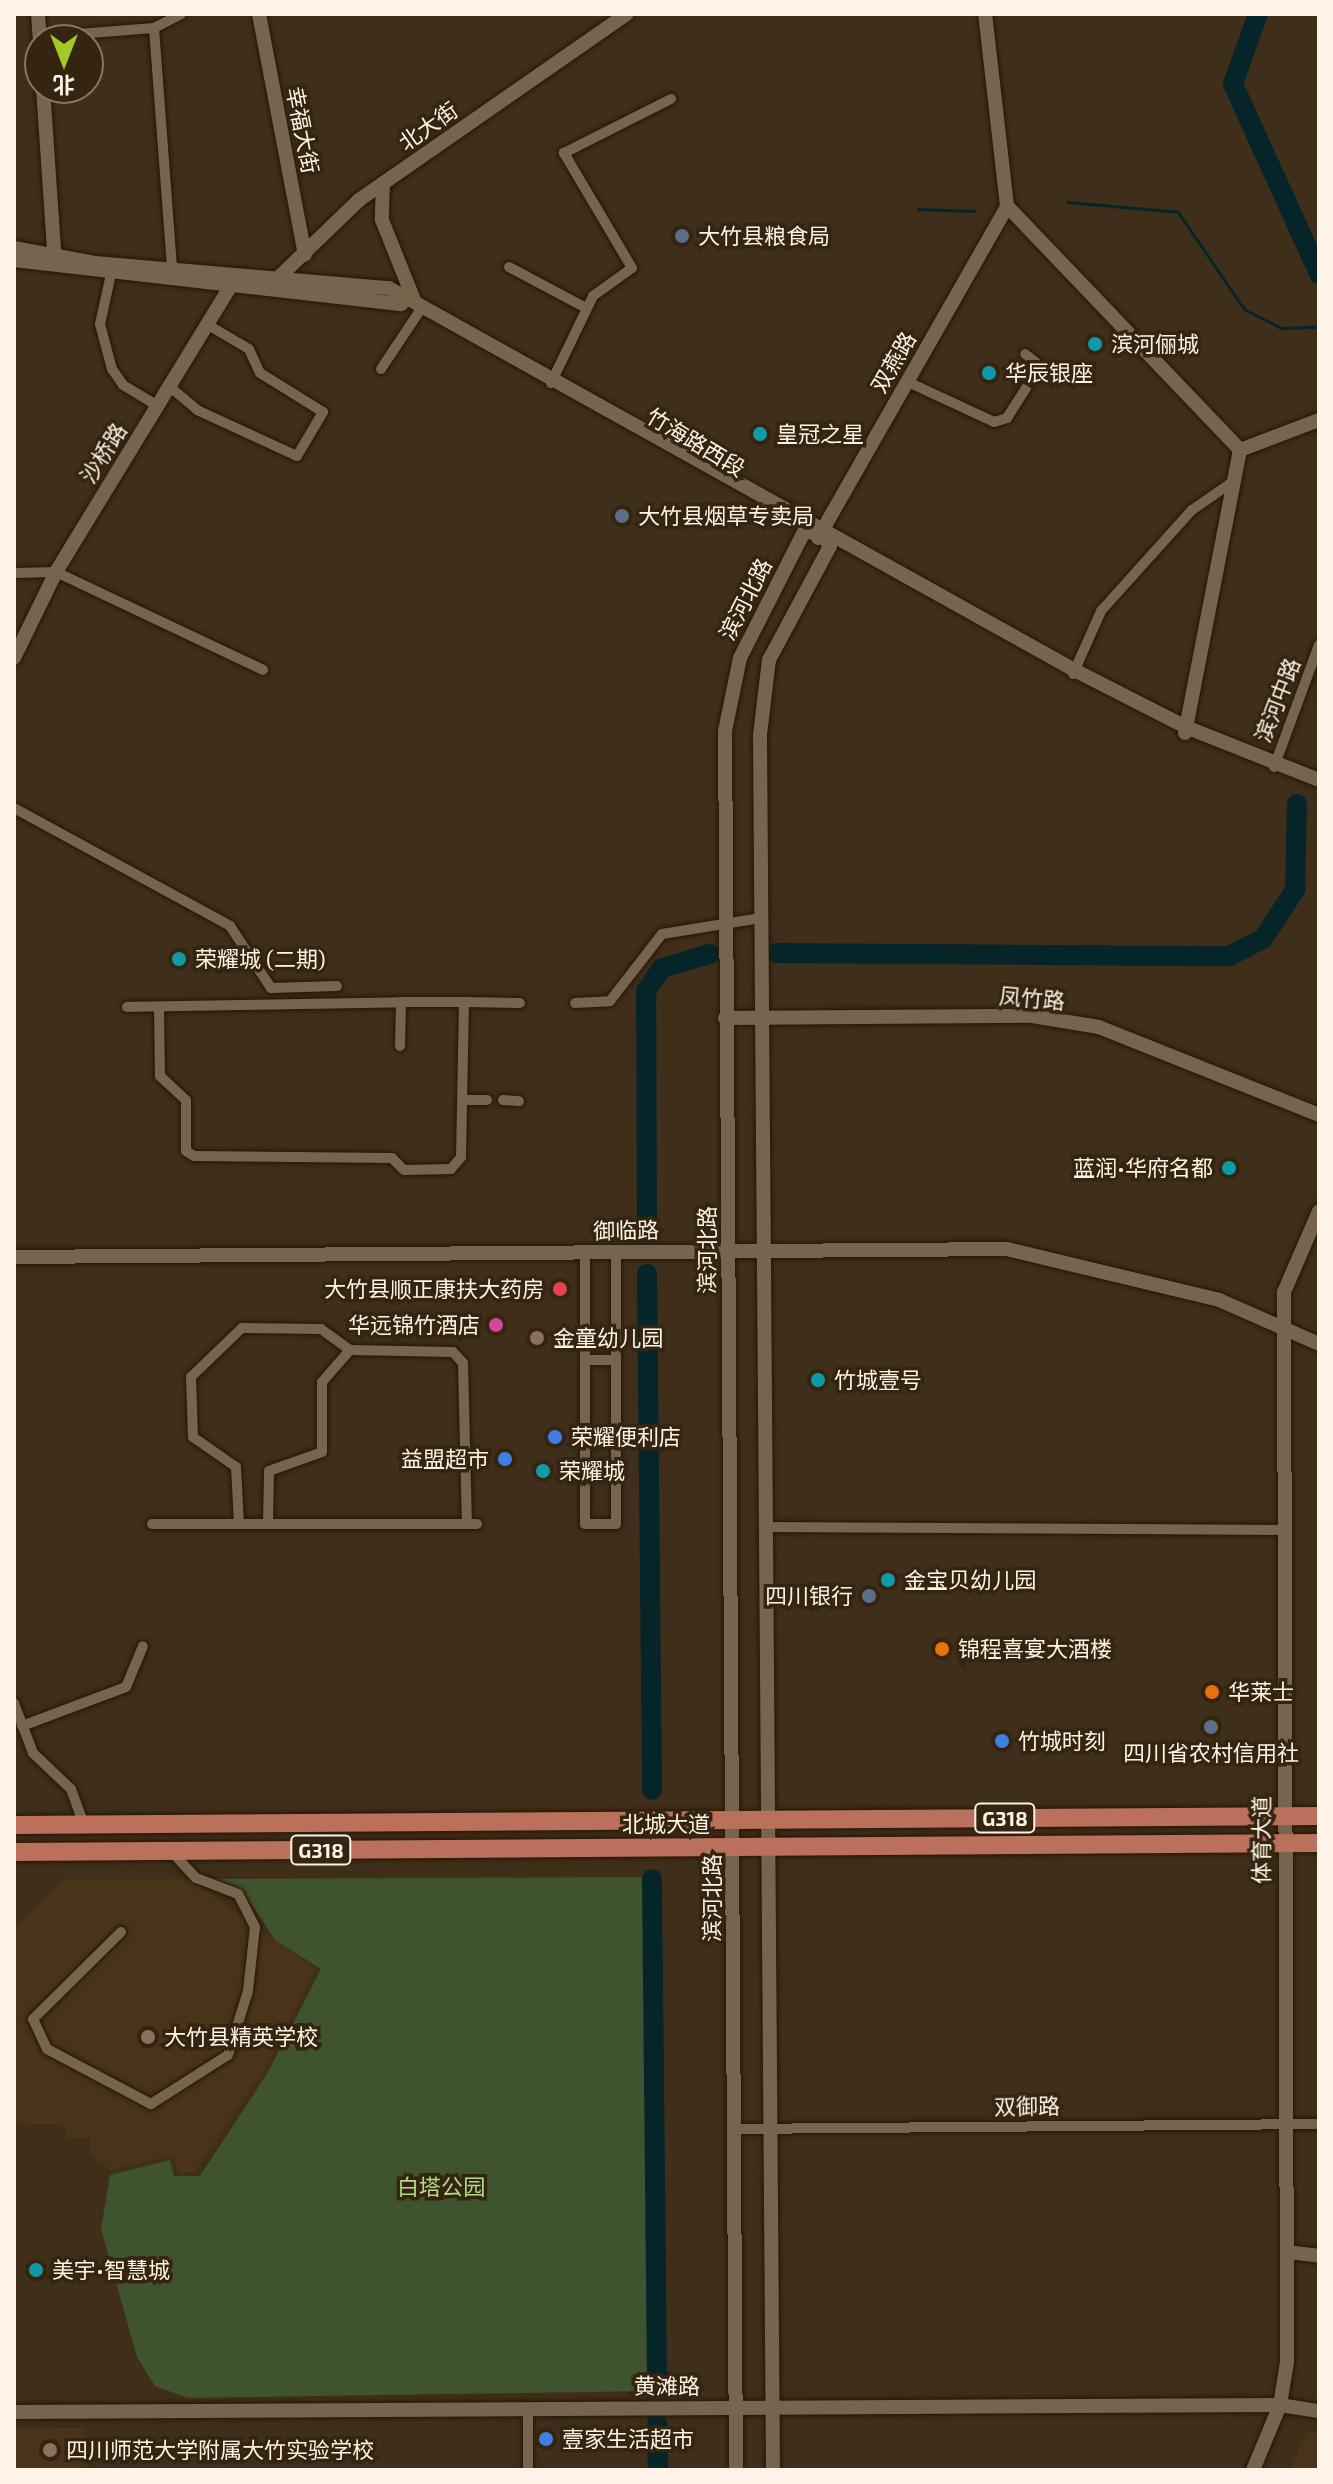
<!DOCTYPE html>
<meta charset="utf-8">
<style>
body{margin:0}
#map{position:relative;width:1333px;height:2484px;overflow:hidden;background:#3f2e1a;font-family:"Exo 2","Noto Sans SC",sans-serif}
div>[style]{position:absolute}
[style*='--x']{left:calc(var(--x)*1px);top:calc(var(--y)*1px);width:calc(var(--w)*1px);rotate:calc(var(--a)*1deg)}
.built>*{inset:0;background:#493419;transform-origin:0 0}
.green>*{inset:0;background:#3f532f}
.stream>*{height:3px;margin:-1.5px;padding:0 1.5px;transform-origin:1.5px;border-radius:1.5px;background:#062529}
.river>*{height:20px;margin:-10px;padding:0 10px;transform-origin:10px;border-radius:10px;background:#062529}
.roads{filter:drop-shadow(0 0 2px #251603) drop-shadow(0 0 2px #251603)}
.street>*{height:10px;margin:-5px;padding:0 5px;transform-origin:5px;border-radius:5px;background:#77644e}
.secondary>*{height:14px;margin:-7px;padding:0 7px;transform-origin:7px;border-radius:7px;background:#77644e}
.highway>*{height:18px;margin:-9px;padding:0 9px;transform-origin:9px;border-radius:9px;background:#ba705b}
.dots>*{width:22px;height:22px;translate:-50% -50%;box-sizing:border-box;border:4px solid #342410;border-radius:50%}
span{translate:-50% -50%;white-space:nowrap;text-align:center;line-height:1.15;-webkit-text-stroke:7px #342410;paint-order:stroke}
.shield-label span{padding:2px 6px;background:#342410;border:2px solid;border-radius:6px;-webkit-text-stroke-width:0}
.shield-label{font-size:20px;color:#fef3e6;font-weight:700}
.street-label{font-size:22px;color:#fef3e6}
.poi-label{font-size:22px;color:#fef3e6}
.left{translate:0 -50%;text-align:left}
.right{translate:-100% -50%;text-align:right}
.park-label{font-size:22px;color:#aedc88}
.frame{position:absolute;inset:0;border:16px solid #fef3e6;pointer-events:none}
.north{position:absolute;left:24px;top:24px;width:80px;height:80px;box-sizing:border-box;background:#342410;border:2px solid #857766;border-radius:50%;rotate:180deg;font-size:22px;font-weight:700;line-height:32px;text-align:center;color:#fef3e6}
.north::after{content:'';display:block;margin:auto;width:28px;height:36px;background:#a3c926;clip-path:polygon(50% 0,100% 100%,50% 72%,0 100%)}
</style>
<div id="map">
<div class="built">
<div style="clip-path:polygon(62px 1879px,190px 1879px,316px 1969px,269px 2062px,194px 2172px,179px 2173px,173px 2155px,110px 2170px,89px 2151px,90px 2138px,67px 2138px,65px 2125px,14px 2123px,14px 1929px)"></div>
<div style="left:85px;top:2428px;width:42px;height:71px;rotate:89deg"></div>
<div style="clip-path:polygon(1308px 2430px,1319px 2435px,1319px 2470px,1290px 2470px)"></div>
</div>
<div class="green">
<div style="clip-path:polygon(646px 1877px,648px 2391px,188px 2398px,155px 2386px,137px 2357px,101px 2229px,110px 2175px,170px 2160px,174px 2176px,200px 2176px,267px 2074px,321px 1969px,275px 1940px,245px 1895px,210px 1879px)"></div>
</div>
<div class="stream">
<div style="--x:1067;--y:202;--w:111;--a:5.1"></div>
<div style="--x:1178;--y:212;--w:117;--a:55.8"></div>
<div style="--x:1244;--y:309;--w:42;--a:27.2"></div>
<div style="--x:1281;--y:328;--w:38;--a:-2"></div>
<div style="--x:918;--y:209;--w:57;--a:2"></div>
</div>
<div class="river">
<div style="--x:1258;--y:14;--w:74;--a:109.7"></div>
<div style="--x:1233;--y:84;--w:209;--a:65.6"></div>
<div style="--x:776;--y:953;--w:453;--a:0.4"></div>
<div style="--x:1229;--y:956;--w:38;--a:-27"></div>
<div style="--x:1263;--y:939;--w:59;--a:-56.9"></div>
<div style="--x:1295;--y:890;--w:86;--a:-88.7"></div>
<div style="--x:647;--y:1231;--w:240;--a:-90.2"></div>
<div style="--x:646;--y:991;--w:28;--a:-55"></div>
<div style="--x:662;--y:968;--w:50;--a:-16.3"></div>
<div style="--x:647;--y:1274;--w:516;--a:89.44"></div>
<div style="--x:652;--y:1879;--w:506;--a:89.43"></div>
<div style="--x:657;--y:2424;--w:46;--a:88.8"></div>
</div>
<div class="roads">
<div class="street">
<div style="--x:154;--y:28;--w:30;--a:-27"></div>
<div style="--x:40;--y:37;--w:114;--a:-4.5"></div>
<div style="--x:154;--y:28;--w:241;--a:85.7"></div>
<div style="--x:509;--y:267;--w:87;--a:28"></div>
<div style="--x:111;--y:274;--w:51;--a:102.4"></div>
<div style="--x:100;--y:324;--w:47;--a:75.1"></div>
<div style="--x:112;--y:369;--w:19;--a:55"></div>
<div style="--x:123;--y:385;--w:41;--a:31"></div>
<div style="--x:381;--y:369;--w:69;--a:-56.3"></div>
<div style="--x:908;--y:382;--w:95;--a:24.9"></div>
<div style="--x:994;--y:422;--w:14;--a:-17"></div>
<div style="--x:1007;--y:418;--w:62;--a:-57.6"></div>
<div style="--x:1040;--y:366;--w:19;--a:-141"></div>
<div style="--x:551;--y:383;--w:97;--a:-64.2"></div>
<div style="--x:593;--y:296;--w:48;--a:-35.7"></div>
<div style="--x:632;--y:268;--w:134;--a:-120.6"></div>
<div style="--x:564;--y:153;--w:120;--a:-26.8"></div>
<div style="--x:170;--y:387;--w:35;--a:40"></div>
<div style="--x:197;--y:410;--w:110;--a:24.7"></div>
<div style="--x:297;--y:456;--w:51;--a:-59.4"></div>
<div style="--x:323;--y:412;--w:74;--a:-148.2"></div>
<div style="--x:260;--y:373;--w:26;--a:-115"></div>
<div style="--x:249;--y:349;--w:48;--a:-149.7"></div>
<div style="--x:14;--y:573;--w:42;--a:-1.4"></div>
<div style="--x:56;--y:572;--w:229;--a:25.3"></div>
<div style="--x:1073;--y:674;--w:69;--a:-66"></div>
<div style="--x:1101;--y:611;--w:136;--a:-48"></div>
<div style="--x:1192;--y:510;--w:51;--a:-34.6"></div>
<div style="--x:1274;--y:767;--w:130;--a:-69.8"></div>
<div style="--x:14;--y:808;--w:246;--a:28.6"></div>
<div style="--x:230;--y:926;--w:74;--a:56.5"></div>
<div style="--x:271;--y:988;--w:66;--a:-1.7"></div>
<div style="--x:464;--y:1002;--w:56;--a:1"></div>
<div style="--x:575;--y:1003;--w:35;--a:-3"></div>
<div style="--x:610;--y:1001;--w:85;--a:-52.2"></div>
<div style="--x:662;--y:934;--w:100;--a:-9.2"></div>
<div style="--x:127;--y:1007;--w:274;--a:-1"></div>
<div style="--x:159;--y:1008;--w:68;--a:89.2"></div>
<div style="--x:160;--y:1076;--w:35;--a:43"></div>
<div style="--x:186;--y:1100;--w:51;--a:90"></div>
<div style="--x:186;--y:1151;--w:9;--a:32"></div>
<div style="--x:194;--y:1156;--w:198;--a:0.6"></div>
<div style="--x:392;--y:1158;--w:17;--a:45"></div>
<div style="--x:404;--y:1170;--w:47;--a:-1.2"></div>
<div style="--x:451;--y:1169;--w:16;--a:-50"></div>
<div style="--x:461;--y:1157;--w:155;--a:-88.9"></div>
<div style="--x:464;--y:1002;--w:63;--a:180"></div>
<div style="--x:401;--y:1002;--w:44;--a:91.3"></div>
<div style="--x:463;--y:1100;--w:24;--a:0"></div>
<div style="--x:503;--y:1100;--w:16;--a:4"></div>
<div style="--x:585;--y:1252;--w:272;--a:90"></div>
<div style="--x:585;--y:1524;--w:31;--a:0"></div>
<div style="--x:616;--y:1524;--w:272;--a:-90"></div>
<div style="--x:585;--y:1360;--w:31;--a:0"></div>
<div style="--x:152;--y:1524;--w:325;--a:0"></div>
<div style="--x:239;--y:1524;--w:57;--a:-93"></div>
<div style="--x:236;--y:1467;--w:52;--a:-145.1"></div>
<div style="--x:193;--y:1437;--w:60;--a:-91.9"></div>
<div style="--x:191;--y:1377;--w:71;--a:-43.9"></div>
<div style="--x:242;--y:1328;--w:79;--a:0.7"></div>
<div style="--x:321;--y:1329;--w:36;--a:36"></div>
<div style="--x:350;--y:1350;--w:103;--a:1.1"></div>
<div style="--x:453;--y:1352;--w:15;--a:48"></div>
<div style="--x:463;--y:1363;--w:161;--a:88.6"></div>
<div style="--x:268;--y:1524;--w:53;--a:-88.9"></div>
<div style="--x:269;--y:1471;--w:56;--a:-19.7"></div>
<div style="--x:322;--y:1452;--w:70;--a:-90"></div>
<div style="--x:322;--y:1382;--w:43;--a:-48.8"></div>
<div style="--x:766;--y:1527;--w:516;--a:0.33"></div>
<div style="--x:14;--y:1703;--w:53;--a:69.2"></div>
<div style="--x:33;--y:1753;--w:52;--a:43.5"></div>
<div style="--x:71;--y:1789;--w:38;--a:70"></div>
<div style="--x:22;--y:1726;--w:111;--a:-20.6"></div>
<div style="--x:126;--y:1687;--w:44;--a:-67.5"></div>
<div style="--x:121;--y:1932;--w:124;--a:135.3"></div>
<div style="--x:33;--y:2019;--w:33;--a:65"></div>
<div style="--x:47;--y:2049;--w:118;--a:27.9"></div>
<div style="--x:151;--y:2104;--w:91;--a:-32.5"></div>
<div style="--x:228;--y:2055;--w:67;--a:-72.6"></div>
<div style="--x:248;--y:1991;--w:64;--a:-83.8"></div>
<div style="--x:255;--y:1927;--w:37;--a:-117"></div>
<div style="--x:238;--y:1894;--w:45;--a:-159.1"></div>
<div style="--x:196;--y:1878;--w:37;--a:-133"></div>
<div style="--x:735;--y:2129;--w:584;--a:-0.49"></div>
<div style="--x:528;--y:2409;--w:61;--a:90"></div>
</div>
<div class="secondary">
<div style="--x:38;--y:14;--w:26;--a:86"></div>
<div style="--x:259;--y:14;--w:245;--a:79.2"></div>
<div style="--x:43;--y:88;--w:175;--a:86.1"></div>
<div style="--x:383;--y:183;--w:37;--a:92"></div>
<div style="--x:382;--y:220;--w:86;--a:68.2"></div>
<div style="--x:1007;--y:206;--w:337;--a:46.3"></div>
<div style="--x:14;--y:248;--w:82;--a:10.5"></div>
<div style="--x:95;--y:263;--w:295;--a:4.9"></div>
<div style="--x:389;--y:288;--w:787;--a:29.14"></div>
<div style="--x:1076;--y:671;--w:123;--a:27"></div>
<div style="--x:1186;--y:727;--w:143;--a:21.7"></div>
<div style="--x:14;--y:260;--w:390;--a:6.5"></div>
<div style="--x:276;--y:280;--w:115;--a:-43.9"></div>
<div style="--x:359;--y:200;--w:326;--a:-34.8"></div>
<div style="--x:1240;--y:450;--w:85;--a:-20.8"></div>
<div style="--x:818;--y:538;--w:382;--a:-60.3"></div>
<div style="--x:1007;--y:206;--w:193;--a:-96.5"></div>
<div style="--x:14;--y:658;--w:96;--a:-64"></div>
<div style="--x:56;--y:572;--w:340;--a:-58.6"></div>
<div style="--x:1185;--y:733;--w:288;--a:-79"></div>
<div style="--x:725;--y:1018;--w:307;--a:-0.4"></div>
<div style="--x:1032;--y:1016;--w:68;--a:9.3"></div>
<div style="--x:1099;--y:1027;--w:237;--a:21.8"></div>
<div style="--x:14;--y:1257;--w:993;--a:-0.46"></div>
<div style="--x:1007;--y:1249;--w:218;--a:13.5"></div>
<div style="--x:1219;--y:1300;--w:109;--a:23.7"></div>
<div style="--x:1288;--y:2252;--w:31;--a:7"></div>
<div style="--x:14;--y:2412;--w:1266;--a:-0.32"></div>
<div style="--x:1280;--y:2405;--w:39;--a:9"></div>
<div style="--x:736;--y:2470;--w:1739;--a:-90.36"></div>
<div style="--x:725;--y:731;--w:75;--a:-78.4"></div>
<div style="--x:740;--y:658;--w:141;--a:-63.1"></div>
<div style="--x:804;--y:532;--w:17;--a:3"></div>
<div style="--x:773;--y:2470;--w:1735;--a:-90.43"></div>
<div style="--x:760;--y:735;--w:76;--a:-83.2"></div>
<div style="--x:769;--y:660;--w:129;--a:-61.8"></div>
<div style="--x:830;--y:546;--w:16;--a:-125"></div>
<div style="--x:1253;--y:2470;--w:70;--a:-67.4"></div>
<div style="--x:1280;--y:2405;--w:44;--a:-80.8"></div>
<div style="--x:1287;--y:2362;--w:1070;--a:-90.16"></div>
<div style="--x:1284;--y:1292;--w:88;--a:-66.6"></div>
</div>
<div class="highway">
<div style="--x:14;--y:1825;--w:1305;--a:-0.4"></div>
<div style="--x:14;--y:1852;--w:1305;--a:-0.4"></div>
</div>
</div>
<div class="dots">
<div style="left:682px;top:236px;background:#5c6f8a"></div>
<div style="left:1095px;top:344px;background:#0f9aa8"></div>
<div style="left:989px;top:373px;background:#0f9aa8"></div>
<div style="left:760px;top:434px;background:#0f9aa8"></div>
<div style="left:622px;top:516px;background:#5c6f8a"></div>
<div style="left:179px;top:959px;background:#0f9aa8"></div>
<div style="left:1229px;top:1168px;background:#0f9aa8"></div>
<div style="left:560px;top:1289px;background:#e0444e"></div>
<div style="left:496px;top:1325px;background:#d1479c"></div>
<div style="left:537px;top:1338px;background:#8d6e63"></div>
<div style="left:818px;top:1380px;background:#0f9aa8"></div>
<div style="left:555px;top:1437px;background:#3f7fe0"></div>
<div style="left:505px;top:1459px;background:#3f7fe0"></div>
<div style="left:543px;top:1471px;background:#0f9aa8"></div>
<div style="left:888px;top:1580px;background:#0f9aa8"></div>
<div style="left:869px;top:1596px;background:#5c6f8a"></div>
<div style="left:942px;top:1649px;background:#e8710a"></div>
<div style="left:1212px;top:1692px;background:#e8710a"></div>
<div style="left:1211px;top:1727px;background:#5c6f8a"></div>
<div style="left:1002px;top:1741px;background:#3f7fe0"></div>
<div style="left:148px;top:2037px;background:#8d6e63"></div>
<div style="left:36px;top:2270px;background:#0f9aa8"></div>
<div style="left:546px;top:2439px;background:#3f7fe0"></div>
<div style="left:50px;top:2450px;background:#8d6e63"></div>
</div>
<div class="shield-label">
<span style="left:1005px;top:1818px">G318</span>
<span style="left:321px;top:1850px">G318</span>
</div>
<div class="street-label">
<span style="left:428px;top:126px;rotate:-35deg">北大街</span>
<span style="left:303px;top:130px;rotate:79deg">幸福大街</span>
<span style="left:893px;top:362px;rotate:-60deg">双燕路</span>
<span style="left:696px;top:442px;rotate:31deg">竹海路西段</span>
<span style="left:103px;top:453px;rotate:-58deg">沙桥路</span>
<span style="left:745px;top:599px;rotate:-63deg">滨河北路</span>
<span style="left:1277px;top:700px;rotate:-69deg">滨河中路</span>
<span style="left:1032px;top:998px;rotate:5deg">凤竹路</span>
<span style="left:626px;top:1230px;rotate:-1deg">御临路</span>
<span style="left:707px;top:1250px;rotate:-90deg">滨河北路</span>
<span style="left:666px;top:1824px">北城大道</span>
<span style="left:1261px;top:1840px;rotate:-90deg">体育大道</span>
<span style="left:712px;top:1898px;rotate:-90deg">滨河北路</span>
<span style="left:1027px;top:2106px;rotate:-1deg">双御路</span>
<span style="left:667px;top:2386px">黄滩路</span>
</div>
<div class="poi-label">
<span class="left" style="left:698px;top:236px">大竹县粮食局</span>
<span class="left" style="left:1111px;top:344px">滨河俪城</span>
<span class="left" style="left:1005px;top:373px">华辰银座</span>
<span class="left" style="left:776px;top:434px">皇冠之星</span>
<span class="left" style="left:638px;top:516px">大竹县烟草专卖局</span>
<span class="left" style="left:195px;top:959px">荣耀城 (二期)</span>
<span class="right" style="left:1213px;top:1168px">蓝润•华府名都</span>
<span class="right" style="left:544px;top:1289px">大竹县顺正康扶大药房</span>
<span class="right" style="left:480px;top:1325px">华远锦竹酒店</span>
<span class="left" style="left:553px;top:1338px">金童幼儿园</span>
<span class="left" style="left:834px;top:1380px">竹城壹号</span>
<span class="left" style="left:571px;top:1437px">荣耀便利店</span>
<span class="right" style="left:489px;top:1459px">益盟超市</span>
<span class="left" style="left:559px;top:1471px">荣耀城</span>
<span class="left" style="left:904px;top:1580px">金宝贝幼儿园</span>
<span class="right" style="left:853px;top:1596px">四川银行</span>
<span class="left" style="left:958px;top:1649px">锦程喜宴大酒楼</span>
<span class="left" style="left:1228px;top:1692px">华莱士</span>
<span class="left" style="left:1018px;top:1741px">竹城时刻</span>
<span style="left:1211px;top:1753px">四川省农村信用社</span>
<span class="left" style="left:164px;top:2037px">大竹县精英学校</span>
<span class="left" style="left:52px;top:2270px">美宇•智慧城</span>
<span class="left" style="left:562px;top:2439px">壹家生活超市</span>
<span class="left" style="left:66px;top:2450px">四川师范大学附属大竹实验学校</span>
</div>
<div class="park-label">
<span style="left:441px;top:2187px">白塔公园</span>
</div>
<div class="frame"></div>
<div class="north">北</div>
</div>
